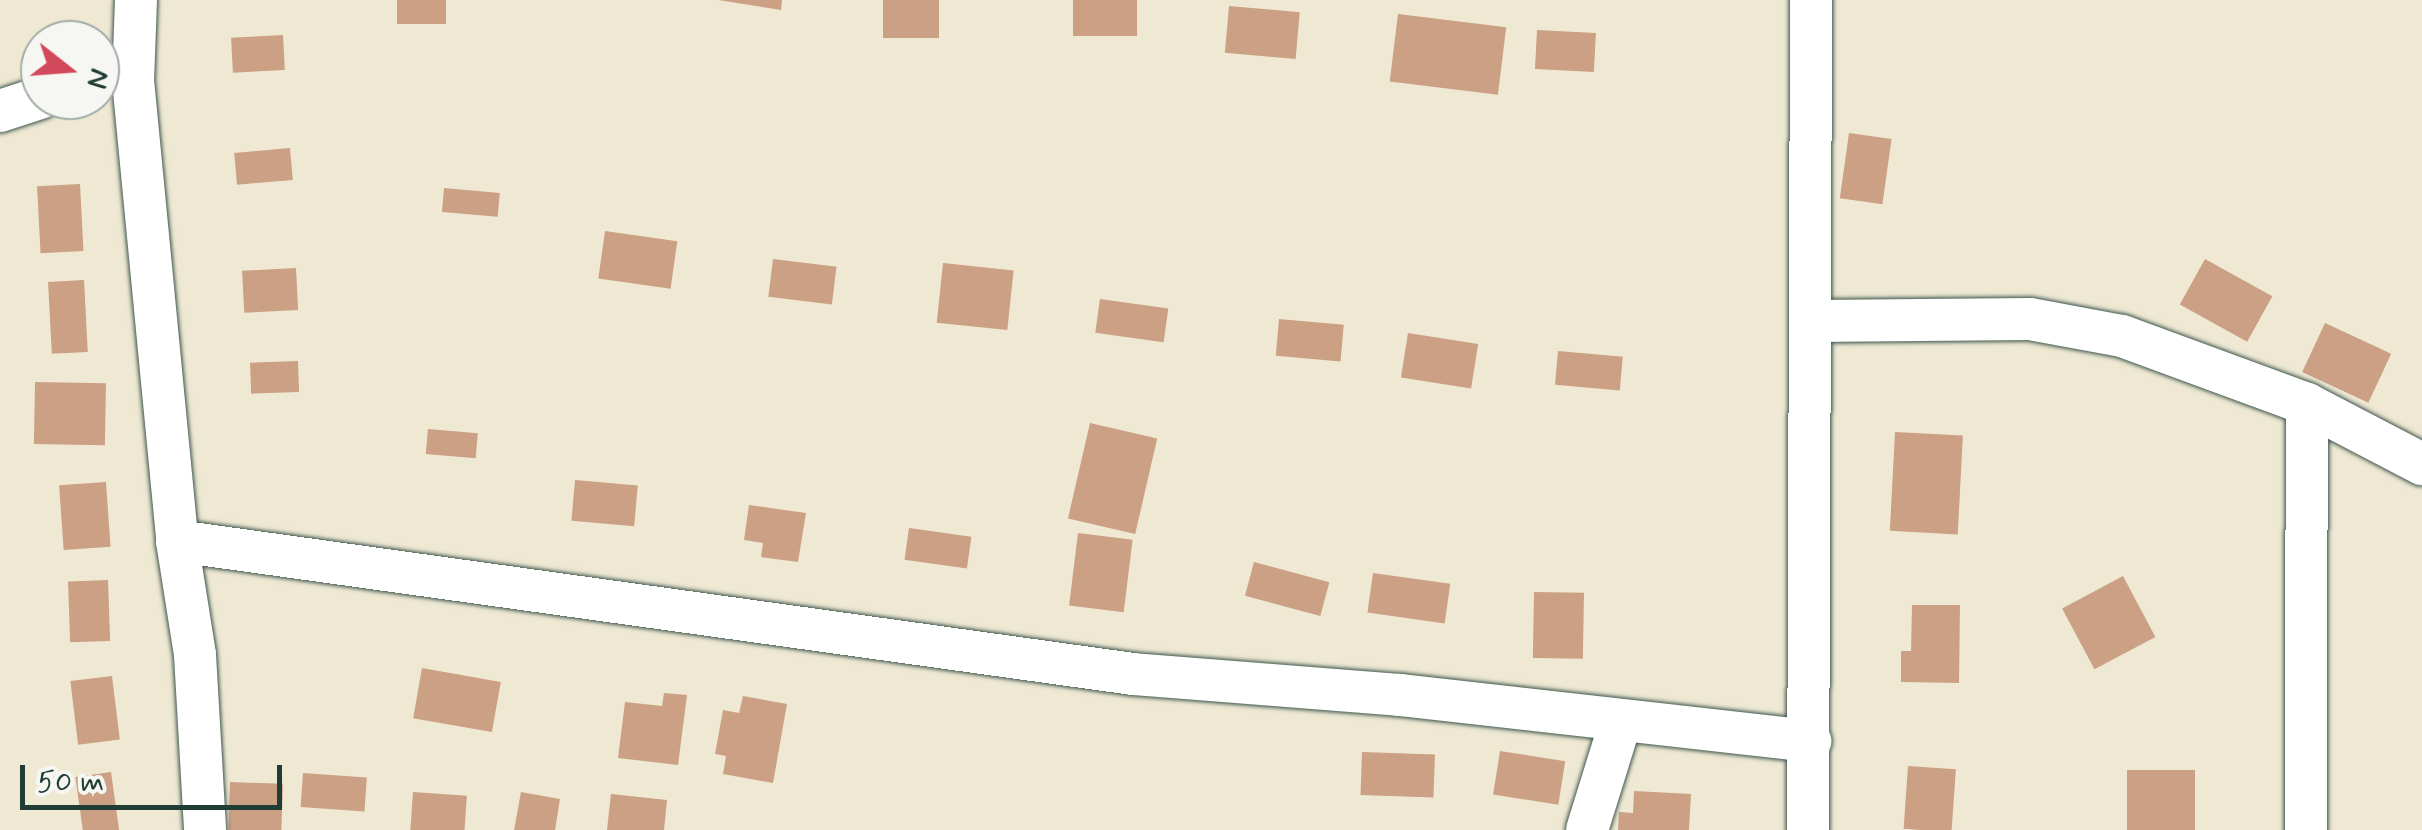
<!DOCTYPE html>
<style>
body{margin:0}
#map{position:relative;width:2422px;height:830px;overflow:hidden;background:#efe9d4;font-family:Mynerve,sans-serif}
div>[style]{position:absolute}
[style*='--x']{left:calc(var(--x)*1px);top:calc(var(--y)*1px);width:calc(var(--w)*1px);rotate:calc(var(--a)*1deg)}
.building>*{inset:0;background:#cba084;transform-origin:0 0}
.roads{filter:drop-shadow(0 0 2px #3e574c) drop-shadow(0 0 2px #3e574c)}
.minor>*{height:42px;margin:-21px;padding:0 21px;transform-origin:21px;border-radius:21px;background:#fff}
span{translate:-50% -50%;white-space:nowrap;text-align:center;line-height:1.15;-webkit-text-stroke:10px #f6f6f2;paint-order:stroke}
.north{position:absolute;left:20px;top:20px;width:100px;height:100px;box-sizing:border-box;background:#f6f6f2;border:2px solid #a0aca6;border-radius:50%;rotate:107deg;font-size:28px;font-weight:700;line-height:40px;text-align:center;color:#1f3d34}
.north::after{content:'';display:block;margin:auto;width:35px;height:45px;background:#d1495b;clip-path:polygon(50% 0,100% 100%,50% 72%,0 100%)}
.scale{position:absolute;left:20px;top:765px;width:262px;height:45px;box-sizing:border-box;border:5px solid #1f3d34;border-top:0;padding-left:12px;font-size:30px;line-height:35px;white-space:nowrap;color:#1f3d34;-webkit-text-stroke:8px #f6f6f2;paint-order:stroke}
</style>
<div id="map">
<div class="building">
<div style="left:397px;top:0;width:49px;height:24px"></div>
<div style="clip-path:polygon(718px 0,782px 0,781px 10px)"></div>
<div style="left:883px;top:0;width:56px;height:38px"></div>
<div style="left:1073px;top:0;width:64px;height:36px"></div>
<div style="left:1229px;top:6px;width:71px;height:47px;rotate:5deg"></div>
<div style="left:1398px;top:14px;width:109px;height:68px;rotate:7deg"></div>
<div style="left:1537px;top:30px;width:59px;height:39px;rotate:3deg"></div>
<div style="left:283px;top:35px;width:35px;height:52px;rotate:87deg"></div>
<div style="left:1849px;top:133px;width:43px;height:66px;rotate:8deg"></div>
<div style="left:290px;top:148px;width:32px;height:56px;rotate:85deg"></div>
<div style="left:80px;top:184px;width:67px;height:43px;rotate:87deg"></div>
<div style="left:444px;top:188px;width:56px;height:24px;rotate:5deg"></div>
<div style="left:605px;top:231px;width:73px;height:48px;rotate:8deg"></div>
<div style="left:773px;top:259px;width:64px;height:38px;rotate:7deg"></div>
<div style="left:2205px;top:259px;width:77px;height:52px;rotate:29deg"></div>
<div style="left:943px;top:263px;width:71px;height:60px;rotate:6deg"></div>
<div style="left:296px;top:268px;width:42px;height:54px;rotate:87deg"></div>
<div style="left:84px;top:280px;width:72px;height:36px;rotate:87deg"></div>
<div style="left:1100px;top:299px;width:69px;height:34px;rotate:8deg"></div>
<div style="left:1279px;top:319px;width:65px;height:37px;rotate:5deg"></div>
<div style="left:2325px;top:323px;width:73px;height:54px;rotate:25deg"></div>
<div style="left:1408px;top:333px;width:71px;height:45px;rotate:9deg"></div>
<div style="left:1558px;top:351px;width:65px;height:34px;rotate:5deg"></div>
<div style="left:298px;top:361px;width:31px;height:48px;rotate:88deg"></div>
<div style="left:35px;top:382px;width:71px;height:62px;rotate:1deg"></div>
<div style="left:1090px;top:423px;width:69px;height:98px;rotate:13deg"></div>
<div style="left:428px;top:429px;width:50px;height:25px;rotate:5deg"></div>
<div style="left:1895px;top:432px;width:68px;height:99px;rotate:3deg"></div>
<div style="left:575px;top:480px;width:63px;height:41px;rotate:5deg"></div>
<div style="left:106px;top:482px;width:65px;height:47px;rotate:86deg"></div>
<div style="clip-path:polygon(749px 505px,806px 513px,798px 562px,761px 557px,763px 543px,744px 540px)"></div>
<div style="left:909px;top:528px;width:63px;height:32px;rotate:8deg"></div>
<div style="left:1078px;top:533px;width:55px;height:73px;rotate:7deg"></div>
<div style="left:1254px;top:562px;width:78px;height:35px;rotate:15deg"></div>
<div style="left:1373px;top:573px;width:78px;height:40px;rotate:8deg"></div>
<div style="left:2123px;top:576px;width:69px;height:69px;rotate:62deg"></div>
<div style="left:108px;top:580px;width:61px;height:40px;rotate:88deg"></div>
<div style="left:1534px;top:592px;width:50px;height:66px;rotate:1deg"></div>
<div style="clip-path:polygon(1912px 605px,1960px 605px,1959px 683px,1901px 682px,1901px 651px,1911px 651px)"></div>
<div style="left:422px;top:668px;width:80px;height:51px;rotate:10deg"></div>
<div style="left:112px;top:676px;width:64px;height:42px;rotate:83deg"></div>
<div style="clip-path:polygon(664px 693px,687px 695px,678px 765px,618px 758px,625px 702px,662px 706px)"></div>
<div style="clip-path:polygon(743px 696px,787px 704px,773px 783px,723px 774px,726px 756px,715px 754px,723px 710px,739px 713px)"></div>
<div style="left:1500px;top:751px;width:66px;height:44px;rotate:9deg"></div>
<div style="left:1362px;top:752px;width:73px;height:43px;rotate:2deg"></div>
<div style="left:1908px;top:766px;width:48px;height:63px;rotate:4deg"></div>
<div style="left:2127px;top:770px;width:68px;height:60px"></div>
<div style="left:111px;top:772px;width:59px;height:36px;rotate:82deg"></div>
<div style="left:303px;top:773px;width:64px;height:34px;rotate:4deg"></div>
<div style="left:230px;top:782px;width:53px;height:48px;rotate:2deg"></div>
<div style="clip-path:polygon(1634px 791px,1691px 794px,1689px 830px,1618px 830px,1619px 812px,1633px 813px)"></div>
<div style="left:413px;top:792px;width:54px;height:38px;rotate:4deg"></div>
<div style="clip-path:polygon(521px 792px,560px 799px,555px 830px,514px 830px)"></div>
<div style="clip-path:polygon(611px 794px,667px 800px,664px 830px,607px 830px)"></div>
</div>
<div class="roads">
<div class="minor">
<div style="--x:136;--y:0;--w:80;--a:92.1"></div>
<div style="--x:133;--y:80;--w:463;--a:84.5"></div>
<div style="--x:177;--y:541;--w:115;--a:81"></div>
<div style="--x:195;--y:655;--w:175;--a:86.7"></div>
<div style="--x:0;--y:111;--w:42;--a:-18"></div>
<div style="--x:1813;--y:321;--w:217;--a:-0.5"></div>
<div style="--x:2030;--y:319;--w:94;--a:10.5"></div>
<div style="--x:2122;--y:336;--w:197;--a:20.2"></div>
<div style="--x:2307;--y:404;--w:130;--a:27.6"></div>
<div style="--x:177;--y:541;--w:965;--a:7.92"></div>
<div style="--x:1133;--y:674;--w:268;--a:4.5"></div>
<div style="--x:1400;--y:695;--w:413;--a:6.4"></div>
<div style="--x:1587;--y:830;--w:114;--a:-72.7"></div>
<div style="--x:1808;--y:830;--w:830;--a:-89.79"></div>
<div style="--x:2306;--y:830;--w:426;--a:-89.9"></div>
</div>
</div>
<div class="north">N</div>
<div class="scale">50 m</div>
</div>
